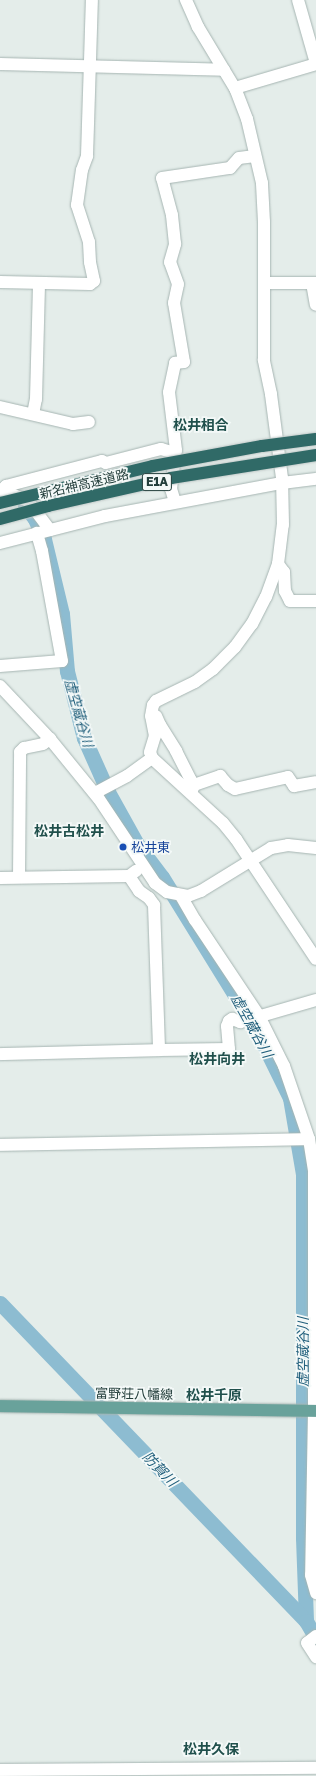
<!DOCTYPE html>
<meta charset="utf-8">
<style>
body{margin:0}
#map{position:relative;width:316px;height:1776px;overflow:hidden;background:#e4edea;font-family:"Golos Text","Noto Sans JP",sans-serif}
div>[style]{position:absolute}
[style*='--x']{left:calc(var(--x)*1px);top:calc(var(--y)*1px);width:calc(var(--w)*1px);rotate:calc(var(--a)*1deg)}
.river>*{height:15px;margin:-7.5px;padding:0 7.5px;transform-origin:7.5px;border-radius:7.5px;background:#8dbcd1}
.roads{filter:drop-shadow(0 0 1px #a6b5b2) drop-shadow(0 0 1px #a6b5b2)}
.minor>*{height:12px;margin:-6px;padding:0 6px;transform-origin:6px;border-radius:6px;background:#fff}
.major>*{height:12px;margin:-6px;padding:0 6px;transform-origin:6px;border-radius:6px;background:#69a29b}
.bridges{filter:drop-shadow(0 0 1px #c1c9c8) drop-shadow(0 0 1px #c1c9c8)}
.highway-bridge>*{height:12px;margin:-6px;padding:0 6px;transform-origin:6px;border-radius:6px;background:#306a67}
.dots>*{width:11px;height:11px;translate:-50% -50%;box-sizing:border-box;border:2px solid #f4f9f8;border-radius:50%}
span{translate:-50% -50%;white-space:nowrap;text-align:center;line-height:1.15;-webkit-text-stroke:3.5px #f4f9f8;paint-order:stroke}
.shield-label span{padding:1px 3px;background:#f4f9f8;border:1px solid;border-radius:3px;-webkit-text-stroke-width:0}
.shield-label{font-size:12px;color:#233e3b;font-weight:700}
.street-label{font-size:13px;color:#233e3b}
.transit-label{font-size:13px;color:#164399}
.left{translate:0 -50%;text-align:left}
.neighbourhood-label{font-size:14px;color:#20504c;font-weight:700}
.water-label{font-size:14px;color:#1e5d7a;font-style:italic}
</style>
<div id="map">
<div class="river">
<div style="--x:25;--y:506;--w:16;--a:52"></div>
<div style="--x:35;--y:519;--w:22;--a:66"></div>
<div style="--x:44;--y:539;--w:77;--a:76.5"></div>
<div style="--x:62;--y:614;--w:57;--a:85"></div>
<div style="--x:67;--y:671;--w:69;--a:75.8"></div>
<div style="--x:84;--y:738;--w:59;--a:66"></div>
<div style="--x:108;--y:792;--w:60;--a:60.9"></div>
<div style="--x:137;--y:844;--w:41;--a:52.9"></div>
<div style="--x:162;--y:877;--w:181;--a:58.3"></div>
<div style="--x:257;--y:1031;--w:75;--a:63.8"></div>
<div style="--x:290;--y:1098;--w:77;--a:80.3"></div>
<div style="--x:303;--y:1174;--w:364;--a:90"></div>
<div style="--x:303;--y:1538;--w:83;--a:87.9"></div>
<div style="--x:0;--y:1303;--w:441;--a:46.1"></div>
<div style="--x:306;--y:1621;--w:20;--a:60"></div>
</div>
<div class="roads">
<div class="minor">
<div style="--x:298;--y:0;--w:66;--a:74.1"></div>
<div style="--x:0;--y:64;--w:224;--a:1.5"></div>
<div style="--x:235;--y:88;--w:84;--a:-16.5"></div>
<div style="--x:0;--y:282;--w:90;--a:1.3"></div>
<div style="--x:90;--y:284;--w:5;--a:-37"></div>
<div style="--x:94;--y:281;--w:19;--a:-102"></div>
<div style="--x:90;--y:262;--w:20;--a:-93"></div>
<div style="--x:89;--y:242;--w:39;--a:-108"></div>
<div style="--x:77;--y:205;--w:35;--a:-82"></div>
<div style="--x:82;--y:170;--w:15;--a:-70"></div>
<div style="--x:87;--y:156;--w:156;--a:-88.2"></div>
<div style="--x:264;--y:283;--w:52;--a:0"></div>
<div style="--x:312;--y:283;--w:22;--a:80"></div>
<div style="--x:0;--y:407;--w:75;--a:13.1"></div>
<div style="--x:73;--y:424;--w:16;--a:-7"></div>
<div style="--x:33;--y:414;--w:15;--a:-79"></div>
<div style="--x:36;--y:399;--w:115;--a:-88.5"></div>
<div style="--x:175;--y:502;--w:14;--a:-107"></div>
<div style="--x:171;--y:489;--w:39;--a:-83"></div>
<div style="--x:176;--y:450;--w:58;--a:-96.9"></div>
<div style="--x:169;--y:392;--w:30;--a:-78"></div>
<div style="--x:175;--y:363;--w:9;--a:-6"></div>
<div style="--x:184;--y:362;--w:60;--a:-99.6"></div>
<div style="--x:174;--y:303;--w:19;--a:-78"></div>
<div style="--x:178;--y:284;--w:23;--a:-110"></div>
<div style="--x:170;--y:262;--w:19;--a:-74"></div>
<div style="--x:175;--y:244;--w:29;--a:-96"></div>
<div style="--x:172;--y:215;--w:38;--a:-105"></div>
<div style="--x:162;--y:178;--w:69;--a:-8.4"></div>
<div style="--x:230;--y:168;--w:13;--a:-48"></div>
<div style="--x:239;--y:158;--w:16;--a:-7"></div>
<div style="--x:50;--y:530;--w:36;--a:-127"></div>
<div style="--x:28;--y:501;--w:28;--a:-157"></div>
<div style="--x:2;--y:490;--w:6;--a:-45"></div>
<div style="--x:6;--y:486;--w:99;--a:-14.6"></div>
<div style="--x:102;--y:461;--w:4;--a:27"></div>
<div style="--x:106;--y:463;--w:57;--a:-14.3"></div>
<div style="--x:161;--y:449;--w:15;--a:16"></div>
<div style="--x:0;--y:543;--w:108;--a:-14.4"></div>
<div style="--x:105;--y:516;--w:180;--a:-10.6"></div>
<div style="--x:282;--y:483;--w:34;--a:-7"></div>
<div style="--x:278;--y:564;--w:10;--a:53"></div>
<div style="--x:284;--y:572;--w:19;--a:87"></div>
<div style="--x:285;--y:591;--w:11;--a:63"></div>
<div style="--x:290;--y:601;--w:26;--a:0"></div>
<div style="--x:0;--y:666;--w:62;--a:-4.6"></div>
<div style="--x:62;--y:661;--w:112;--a:-100.3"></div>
<div style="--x:42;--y:551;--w:19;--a:-106"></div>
<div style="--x:0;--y:686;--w:73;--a:46.7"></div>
<div style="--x:50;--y:739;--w:77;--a:50.8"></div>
<div style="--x:99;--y:799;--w:101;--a:56.3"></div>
<div style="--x:155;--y:883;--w:15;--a:37"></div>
<div style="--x:167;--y:892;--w:21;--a:11"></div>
<div style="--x:188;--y:896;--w:14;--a:-21"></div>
<div style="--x:201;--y:891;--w:82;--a:-31.6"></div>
<div style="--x:271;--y:848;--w:17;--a:-10"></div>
<div style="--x:288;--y:845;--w:28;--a:6"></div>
<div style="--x:156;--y:716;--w:10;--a:66"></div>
<div style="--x:160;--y:725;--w:31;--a:58"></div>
<div style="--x:176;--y:751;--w:31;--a:63"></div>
<div style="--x:190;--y:779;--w:7;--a:56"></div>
<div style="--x:152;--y:758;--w:6;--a:-108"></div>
<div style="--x:150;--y:752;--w:17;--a:-73"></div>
<div style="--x:155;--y:736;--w:20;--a:-101"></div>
<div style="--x:151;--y:716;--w:11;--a:-80"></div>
<div style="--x:153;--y:705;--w:5;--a:-53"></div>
<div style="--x:156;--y:701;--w:43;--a:-26"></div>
<div style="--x:195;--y:682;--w:22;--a:-36"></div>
<div style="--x:213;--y:669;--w:31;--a:-45"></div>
<div style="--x:235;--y:647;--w:29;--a:-54"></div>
<div style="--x:252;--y:624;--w:30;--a:-63"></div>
<div style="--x:266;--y:597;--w:35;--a:-70"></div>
<div style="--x:278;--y:564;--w:39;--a:-83"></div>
<div style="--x:283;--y:525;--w:47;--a:-91.2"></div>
<div style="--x:282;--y:478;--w:85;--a:-97.5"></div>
<div style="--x:271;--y:394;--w:35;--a:-102"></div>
<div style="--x:264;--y:360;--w:138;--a:-90"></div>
<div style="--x:264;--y:222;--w:39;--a:-93"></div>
<div style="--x:262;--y:183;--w:66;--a:-103.2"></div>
<div style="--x:247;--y:119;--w:31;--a:-111"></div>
<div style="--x:236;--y:90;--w:74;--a:-121.1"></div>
<div style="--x:198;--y:27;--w:30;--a:-114"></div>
<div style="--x:95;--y:793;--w:36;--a:-28"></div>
<div style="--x:127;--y:776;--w:31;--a:-36"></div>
<div style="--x:152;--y:758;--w:96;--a:42.5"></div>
<div style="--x:223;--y:823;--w:21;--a:51"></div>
<div style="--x:236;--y:839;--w:144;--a:56.3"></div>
<div style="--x:191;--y:793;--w:9;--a:-69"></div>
<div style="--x:194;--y:785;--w:28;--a:-19"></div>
<div style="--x:220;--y:776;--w:12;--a:48"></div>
<div style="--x:228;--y:785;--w:8;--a:30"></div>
<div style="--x:235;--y:789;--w:54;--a:-12.8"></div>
<div style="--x:288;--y:777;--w:11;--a:56"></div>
<div style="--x:294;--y:786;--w:22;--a:-10"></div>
<div style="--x:129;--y:876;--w:18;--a:56"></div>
<div style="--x:139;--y:891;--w:12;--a:35"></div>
<div style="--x:149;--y:898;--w:9;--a:54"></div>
<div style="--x:154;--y:905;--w:145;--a:88"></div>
<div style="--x:159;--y:1050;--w:70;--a:-0.8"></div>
<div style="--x:229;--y:1049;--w:23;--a:-95"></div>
<div style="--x:227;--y:1026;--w:5;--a:-68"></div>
<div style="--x:229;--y:1021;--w:4;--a:-34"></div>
<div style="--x:232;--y:1019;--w:9;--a:21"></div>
<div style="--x:240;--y:1022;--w:79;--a:-16.1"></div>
<div style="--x:19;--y:877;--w:125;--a:-89.5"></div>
<div style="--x:20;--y:752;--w:6;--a:-45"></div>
<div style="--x:24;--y:748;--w:19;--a:-12"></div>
<div style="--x:43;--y:744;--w:9;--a:-36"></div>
<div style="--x:0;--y:878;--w:129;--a:-0.9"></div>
<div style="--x:129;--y:876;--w:9;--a:-36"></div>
<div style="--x:181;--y:896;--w:28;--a:60"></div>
<div style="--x:195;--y:920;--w:115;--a:56.3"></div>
<div style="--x:259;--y:1016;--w:56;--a:63.4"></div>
<div style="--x:284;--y:1066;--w:77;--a:71.1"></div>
<div style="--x:309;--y:1139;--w:33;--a:81"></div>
<div style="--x:314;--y:1172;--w:239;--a:90"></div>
<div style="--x:314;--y:1411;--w:164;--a:91"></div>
<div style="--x:311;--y:1575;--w:19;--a:74"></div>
<div style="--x:0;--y:1054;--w:159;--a:-1.4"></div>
<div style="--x:0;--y:1145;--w:309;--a:-1.1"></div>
<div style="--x:316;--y:1636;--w:11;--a:142"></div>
<div style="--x:307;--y:1643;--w:17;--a:57"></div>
<div style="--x:0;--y:1770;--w:316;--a:-0.4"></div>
</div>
<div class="major">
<div style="--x:0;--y:1406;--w:316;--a:0.9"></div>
</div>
</div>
<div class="bridges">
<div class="highway-bridge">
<div style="--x:0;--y:503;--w:157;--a:-13.6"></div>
<div style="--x:153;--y:466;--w:111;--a:-10.4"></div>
<div style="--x:262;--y:446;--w:54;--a:-7.4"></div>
<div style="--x:0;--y:519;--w:50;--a:-15.2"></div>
<div style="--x:48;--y:506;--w:126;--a:-12.8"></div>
<div style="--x:171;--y:478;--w:147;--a:-9"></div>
</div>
</div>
<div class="dots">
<div style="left:123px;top:847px;background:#1a4fb4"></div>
</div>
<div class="shield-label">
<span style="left:157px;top:482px">E1A</span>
</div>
<div class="street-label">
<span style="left:84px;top:484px;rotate:-13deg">新名神高速道路</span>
<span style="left:134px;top:1394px;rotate:1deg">富野荘八幡線</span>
</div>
<div class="transit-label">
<span class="left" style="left:131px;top:847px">松井東</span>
</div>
<div class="neighbourhood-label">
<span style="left:201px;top:425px">松井相合</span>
<span style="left:69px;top:831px">松井古松井</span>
<span style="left:217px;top:1059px">松井向井</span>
<span style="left:214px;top:1395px">松井千原</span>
<span style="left:211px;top:1749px">松井久保</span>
</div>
<div class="water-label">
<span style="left:79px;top:713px;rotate:74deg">虚空蔵谷川</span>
<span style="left:252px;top:1026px;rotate:61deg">虚空蔵谷川</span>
<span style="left:303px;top:1352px;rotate:-90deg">虚空蔵谷川</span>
<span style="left:160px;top:1469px;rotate:46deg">防賀川</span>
</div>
</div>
